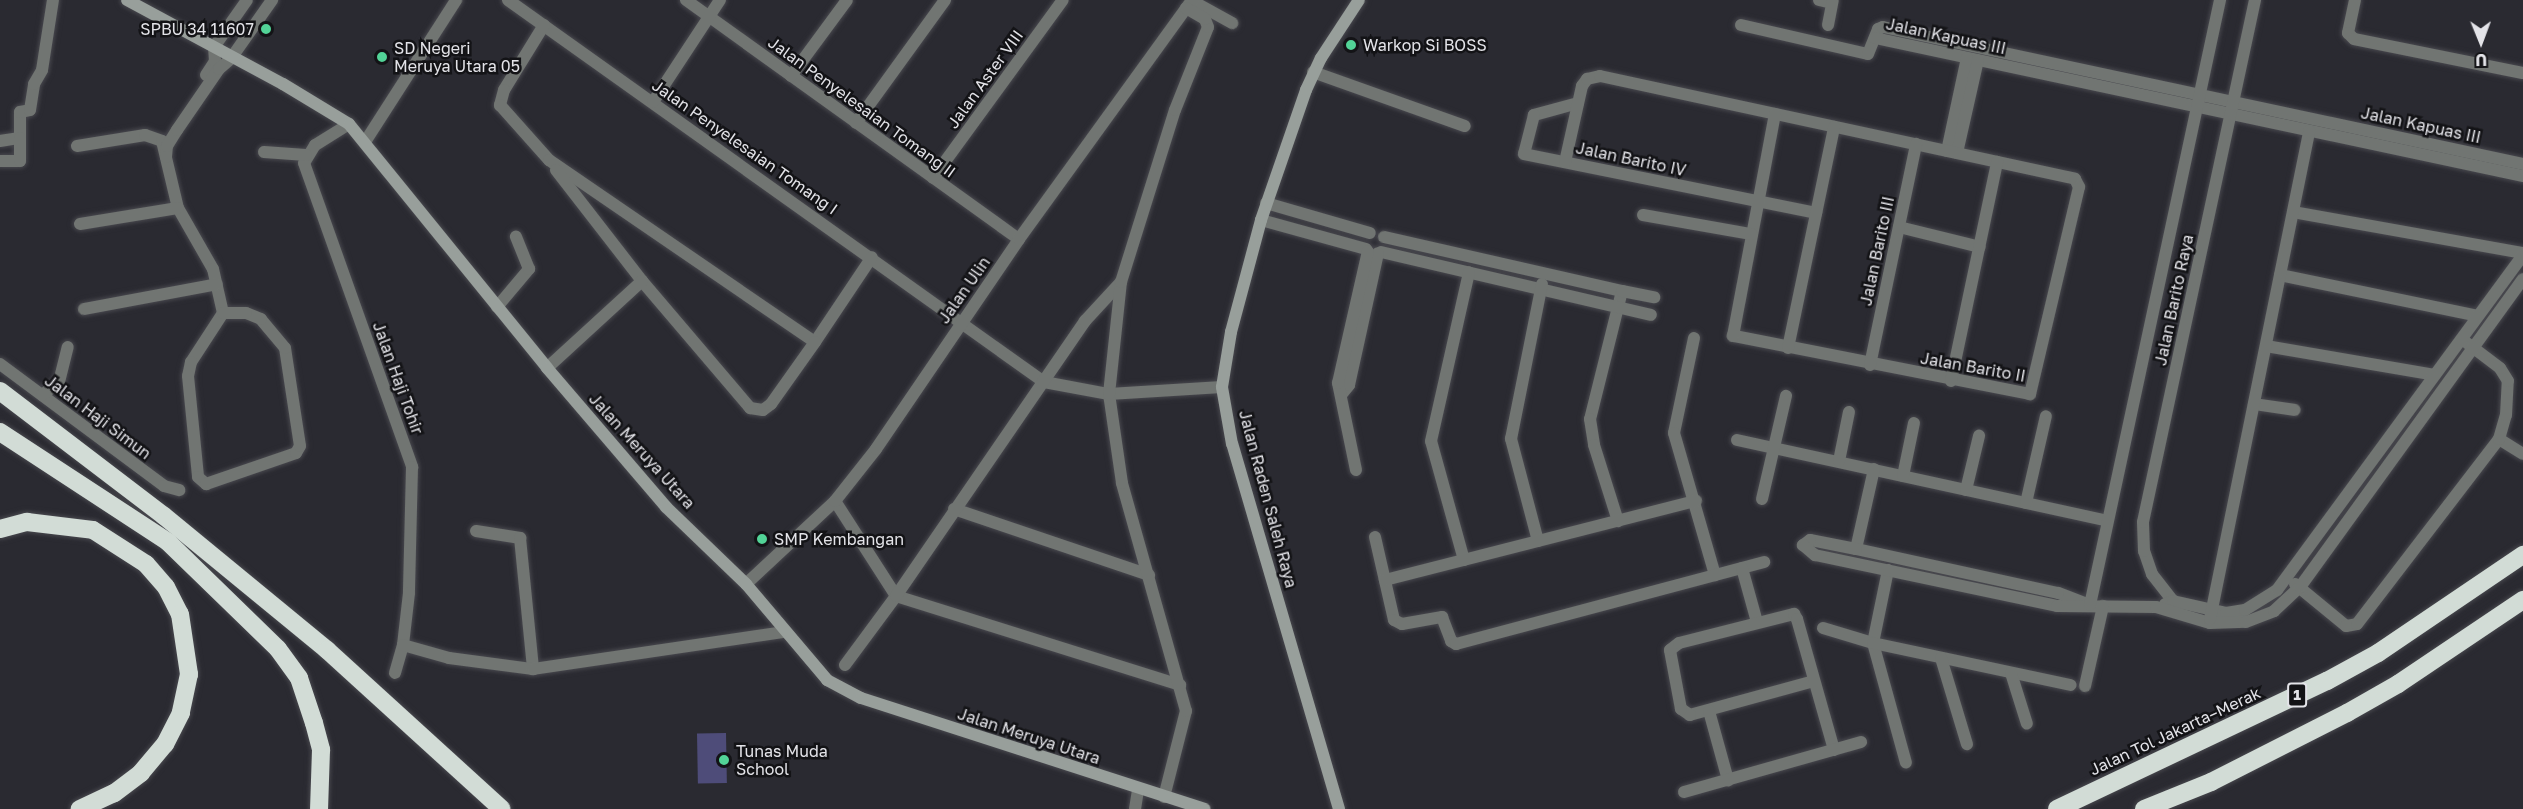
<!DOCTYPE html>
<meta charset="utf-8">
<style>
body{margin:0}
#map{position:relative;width:2523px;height:809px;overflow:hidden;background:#2a2a31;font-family:"Golos Text",sans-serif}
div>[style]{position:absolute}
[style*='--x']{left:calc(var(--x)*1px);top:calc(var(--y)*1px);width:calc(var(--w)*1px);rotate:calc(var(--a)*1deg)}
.green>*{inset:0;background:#4e4c79;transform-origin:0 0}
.roads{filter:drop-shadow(0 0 2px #48484e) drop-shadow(0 0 2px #48484e)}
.minor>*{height:12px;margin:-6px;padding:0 6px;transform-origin:6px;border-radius:6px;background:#717572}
.tertiary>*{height:12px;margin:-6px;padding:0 6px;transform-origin:6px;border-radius:6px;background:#717572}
.secondary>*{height:12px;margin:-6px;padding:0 6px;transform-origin:6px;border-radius:6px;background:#989f9b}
.motorway>*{height:18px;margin:-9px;padding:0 9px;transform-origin:9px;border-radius:9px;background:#d2dcd6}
.dots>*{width:16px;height:16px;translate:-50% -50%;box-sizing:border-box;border:3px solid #131316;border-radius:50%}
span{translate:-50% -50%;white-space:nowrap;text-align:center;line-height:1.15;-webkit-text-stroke:5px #131316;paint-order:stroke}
.shield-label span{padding:2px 4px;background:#131316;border:2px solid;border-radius:4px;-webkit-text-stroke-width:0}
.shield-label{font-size:15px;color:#e3e3e8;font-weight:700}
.poi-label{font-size:16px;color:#e3e3e8}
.right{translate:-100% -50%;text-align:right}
.left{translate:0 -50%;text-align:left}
.street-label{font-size:16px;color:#e3e3e8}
.north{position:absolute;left:2451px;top:12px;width:60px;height:60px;-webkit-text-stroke:4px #131316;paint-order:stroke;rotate:179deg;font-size:16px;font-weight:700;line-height:24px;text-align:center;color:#e3e3e8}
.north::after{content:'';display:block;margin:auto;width:21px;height:27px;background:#e3e3e8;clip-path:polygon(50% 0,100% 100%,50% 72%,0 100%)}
</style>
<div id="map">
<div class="green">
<div style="left:726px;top:733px;width:50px;height:29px;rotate:89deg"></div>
</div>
<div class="roads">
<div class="minor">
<div style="--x:508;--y:0;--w:658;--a:35.48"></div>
<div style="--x:1044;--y:382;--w:66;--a:10.5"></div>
<div style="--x:1109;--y:394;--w:113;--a:-3.5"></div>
<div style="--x:686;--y:0;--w:410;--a:35.7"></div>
<div style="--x:1819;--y:0;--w:13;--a:13"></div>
<div style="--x:2355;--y:0;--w:34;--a:102"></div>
<div style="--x:2348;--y:33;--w:8;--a:45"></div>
<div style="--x:2354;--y:39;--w:172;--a:11.4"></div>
<div style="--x:1192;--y:1;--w:46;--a:28.8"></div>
<div style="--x:544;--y:25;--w:76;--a:121.6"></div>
<div style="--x:504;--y:90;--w:16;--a:105"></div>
<div style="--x:500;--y:105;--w:74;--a:48.3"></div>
<div style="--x:549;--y:160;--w:322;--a:34.4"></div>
<div style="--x:815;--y:342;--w:102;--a:-56.2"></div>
<div style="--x:1741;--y:25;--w:130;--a:12.9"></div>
<div style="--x:1868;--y:54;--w:27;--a:-68"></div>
<div style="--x:1878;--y:29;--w:5;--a:-22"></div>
<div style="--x:1883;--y:27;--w:654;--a:12.08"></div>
<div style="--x:1828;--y:25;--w:25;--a:-79"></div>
<div style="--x:1875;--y:38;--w:663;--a:12.02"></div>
<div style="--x:1313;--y:72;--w:161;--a:19.6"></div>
<div style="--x:206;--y:75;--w:17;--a:-57"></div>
<div style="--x:215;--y:61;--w:14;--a:-94"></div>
<div style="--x:791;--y:76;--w:94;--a:-53.6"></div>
<div style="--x:653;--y:102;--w:122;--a:-56.7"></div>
<div style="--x:1578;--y:103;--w:46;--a:164.7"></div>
<div style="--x:1534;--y:115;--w:40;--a:104.4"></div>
<div style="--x:1524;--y:154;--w:298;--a:11.4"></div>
<div style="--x:856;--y:123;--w:152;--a:-54.1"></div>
<div style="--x:349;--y:124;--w:40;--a:148"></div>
<div style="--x:315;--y:145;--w:21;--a:121"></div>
<div style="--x:304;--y:163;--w:323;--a:70.4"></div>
<div style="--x:412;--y:467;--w:126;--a:91.4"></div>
<div style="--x:409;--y:593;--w:52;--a:96.6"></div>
<div style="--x:403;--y:645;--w:29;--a:106"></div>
<div style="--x:0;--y:141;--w:20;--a:-9"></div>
<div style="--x:20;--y:138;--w:26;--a:-90"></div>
<div style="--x:20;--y:112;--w:10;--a:-11"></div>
<div style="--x:30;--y:110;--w:26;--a:-81"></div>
<div style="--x:34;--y:84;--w:16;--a:-60"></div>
<div style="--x:42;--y:70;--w:71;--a:-81.1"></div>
<div style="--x:365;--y:142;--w:169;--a:-57.3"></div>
<div style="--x:77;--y:146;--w:69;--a:-9.2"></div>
<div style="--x:145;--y:135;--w:18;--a:19"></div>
<div style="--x:162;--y:141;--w:69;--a:76.6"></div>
<div style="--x:178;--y:208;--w:70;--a:60.2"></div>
<div style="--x:213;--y:269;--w:45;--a:77.2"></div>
<div style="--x:223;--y:313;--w:59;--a:123.1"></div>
<div style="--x:191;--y:362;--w:14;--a:102"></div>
<div style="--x:188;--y:376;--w:101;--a:84.3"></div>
<div style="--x:198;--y:477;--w:11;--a:41"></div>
<div style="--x:206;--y:484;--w:95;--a:-19"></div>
<div style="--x:296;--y:453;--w:8;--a:-60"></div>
<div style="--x:300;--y:446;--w:99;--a:-98.7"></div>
<div style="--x:285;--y:348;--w:38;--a:-130"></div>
<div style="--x:261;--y:319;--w:16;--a:-158"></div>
<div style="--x:246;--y:313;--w:23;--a:180"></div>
<div style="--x:1947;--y:151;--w:95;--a:-77.9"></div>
<div style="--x:264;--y:152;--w:42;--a:4.1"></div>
<div style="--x:1957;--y:153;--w:95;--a:-77.3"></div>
<div style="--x:166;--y:157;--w:11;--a:-85"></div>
<div style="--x:167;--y:146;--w:19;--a:-58"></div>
<div style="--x:177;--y:130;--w:74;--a:-55.5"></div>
<div style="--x:219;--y:69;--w:18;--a:-41"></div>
<div style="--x:0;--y:161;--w:20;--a:0"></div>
<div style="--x:20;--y:161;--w:23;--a:-90"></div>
<div style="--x:1565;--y:162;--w:78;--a:-77.4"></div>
<div style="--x:1582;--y:86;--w:9;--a:-54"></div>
<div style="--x:1587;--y:79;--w:13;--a:-13"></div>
<div style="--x:1600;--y:76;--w:486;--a:12.2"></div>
<div style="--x:2075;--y:179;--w:9;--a:63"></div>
<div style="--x:2079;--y:187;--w:213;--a:103.3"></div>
<div style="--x:2030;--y:394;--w:303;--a:-168.9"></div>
<div style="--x:1733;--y:336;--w:226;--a:-79.3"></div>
<div style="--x:556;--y:170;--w:140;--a:52.2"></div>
<div style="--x:642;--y:281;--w:167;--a:49.6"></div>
<div style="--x:750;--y:408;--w:13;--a:9"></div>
<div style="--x:763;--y:410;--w:10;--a:-37"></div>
<div style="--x:771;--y:404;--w:76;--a:-54.6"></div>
<div style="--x:933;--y:178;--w:220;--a:-53.9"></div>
<div style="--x:1266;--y:203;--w:108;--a:16.1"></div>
<div style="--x:2293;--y:212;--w:234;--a:10.1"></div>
<div style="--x:1643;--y:215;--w:110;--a:10"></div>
<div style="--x:1261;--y:220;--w:109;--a:15.4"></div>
<div style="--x:80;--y:224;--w:99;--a:-9.3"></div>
<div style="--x:1899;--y:227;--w:83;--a:13.9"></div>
<div style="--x:1384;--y:237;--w:244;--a:12.8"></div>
<div style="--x:1622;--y:291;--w:132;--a:104"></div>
<div style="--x:1590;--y:419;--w:26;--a:81"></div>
<div style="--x:1594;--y:445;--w:80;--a:72.5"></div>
<div style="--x:1381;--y:252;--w:277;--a:13.1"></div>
<div style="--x:2280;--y:275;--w:202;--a:11.7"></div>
<div style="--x:1622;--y:291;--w:33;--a:11"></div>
<div style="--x:497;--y:307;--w:50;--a:-49.9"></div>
<div style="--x:529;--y:269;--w:35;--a:-112"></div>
<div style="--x:84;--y:309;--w:135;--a:-10.6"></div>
<div style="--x:1694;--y:338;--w:97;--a:101.9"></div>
<div style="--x:1674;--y:433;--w:148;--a:73.9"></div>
<div style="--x:2266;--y:346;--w:171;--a:9.7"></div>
<div style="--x:1788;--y:348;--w:226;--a:-78.2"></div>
<div style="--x:0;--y:364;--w:204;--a:36.6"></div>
<div style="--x:164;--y:486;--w:16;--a:15"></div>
<div style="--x:1870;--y:365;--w:226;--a:-78.2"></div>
<div style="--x:547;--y:368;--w:129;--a:-42.5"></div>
<div style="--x:1951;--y:381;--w:224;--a:-78.1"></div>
<div style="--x:42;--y:395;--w:21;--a:-37"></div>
<div style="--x:59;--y:382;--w:36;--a:-76"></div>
<div style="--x:1341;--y:395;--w:13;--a:-51"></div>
<div style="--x:1349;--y:385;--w:135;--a:-77.6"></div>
<div style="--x:2254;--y:404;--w:41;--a:8.3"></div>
<div style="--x:2499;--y:439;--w:28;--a:32"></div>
<div style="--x:1737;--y:440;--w:379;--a:12.3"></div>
<div style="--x:1839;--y:461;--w:50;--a:-78.5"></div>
<div style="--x:1356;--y:470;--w:89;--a:-101.7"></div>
<div style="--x:1338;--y:383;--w:135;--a:-77.2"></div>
<div style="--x:1903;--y:476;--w:54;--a:-78.3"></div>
<div style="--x:1966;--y:490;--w:56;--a:-76.5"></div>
<div style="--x:1762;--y:499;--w:106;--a:-76.9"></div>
<div style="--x:835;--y:501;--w:113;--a:57.3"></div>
<div style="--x:896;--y:596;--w:298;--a:17.4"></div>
<div style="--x:2026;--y:503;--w:89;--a:-77.1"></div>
<div style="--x:954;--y:509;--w:206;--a:18.7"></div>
<div style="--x:476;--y:531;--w:45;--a:9"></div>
<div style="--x:520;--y:538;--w:132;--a:84.3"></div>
<div style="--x:1375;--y:537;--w:85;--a:77.1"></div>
<div style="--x:1394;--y:620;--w:9;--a:27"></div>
<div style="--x:1402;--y:624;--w:41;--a:-9.9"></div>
<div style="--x:1442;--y:617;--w:26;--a:69"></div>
<div style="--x:1451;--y:641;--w:6;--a:31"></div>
<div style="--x:1456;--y:644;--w:319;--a:-14.9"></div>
<div style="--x:1538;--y:541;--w:106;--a:-104.8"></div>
<div style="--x:1511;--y:439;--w:158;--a:-78.7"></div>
<div style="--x:1856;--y:549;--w:82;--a:-77.3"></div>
<div style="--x:1464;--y:560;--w:123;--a:-105.5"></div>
<div style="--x:1431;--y:441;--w:173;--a:-77.3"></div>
<div style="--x:1742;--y:568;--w:56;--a:74.5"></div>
<div style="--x:1888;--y:570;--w:75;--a:101.6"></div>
<div style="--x:1873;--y:643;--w:124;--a:74.6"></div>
<div style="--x:1385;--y:580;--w:321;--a:-14.3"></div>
<div style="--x:746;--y:584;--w:122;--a:-43"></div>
<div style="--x:835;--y:501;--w:66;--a:-51.7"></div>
<div style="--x:876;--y:449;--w:254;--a:-55.7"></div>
<div style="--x:1019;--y:239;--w:295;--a:-54.1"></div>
<div style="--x:2295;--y:584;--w:66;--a:39.5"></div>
<div style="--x:2346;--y:626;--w:11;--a:-10"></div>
<div style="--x:2357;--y:624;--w:233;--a:-52.5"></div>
<div style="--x:2499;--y:439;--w:25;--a:-74"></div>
<div style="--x:2506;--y:415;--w:34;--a:-87"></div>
<div style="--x:2508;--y:381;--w:15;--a:-122"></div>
<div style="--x:2500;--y:368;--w:41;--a:-142.9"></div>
<div style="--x:2173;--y:601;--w:34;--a:-128"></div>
<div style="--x:2152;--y:574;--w:24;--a:-109"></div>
<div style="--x:2144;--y:551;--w:29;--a:-92"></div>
<div style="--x:2143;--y:522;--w:534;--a:-77.89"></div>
<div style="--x:2165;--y:604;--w:9;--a:-21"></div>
<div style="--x:2173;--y:601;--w:54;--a:12.8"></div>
<div style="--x:2226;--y:613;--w:19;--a:-9"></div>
<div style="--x:2245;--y:610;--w:38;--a:-32"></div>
<div style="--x:2277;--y:590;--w:416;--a:-53.7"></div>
<div style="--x:2090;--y:605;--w:34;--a:-159"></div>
<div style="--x:2058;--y:593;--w:207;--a:-167.7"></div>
<div style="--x:1856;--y:549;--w:47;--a:-168.9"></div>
<div style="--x:1810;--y:540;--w:9;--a:144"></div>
<div style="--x:1803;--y:545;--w:16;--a:40"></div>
<div style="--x:1815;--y:555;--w:247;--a:11.9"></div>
<div style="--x:2057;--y:606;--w:99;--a:0.6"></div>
<div style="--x:2156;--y:607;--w:56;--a:16.5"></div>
<div style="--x:2210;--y:623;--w:36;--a:-2"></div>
<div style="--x:2246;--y:622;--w:30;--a:-21"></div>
<div style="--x:2274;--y:611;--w:35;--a:-43"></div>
<div style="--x:2300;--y:587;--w:380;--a:-54.1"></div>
<div style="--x:2090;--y:605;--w:619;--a:-77.87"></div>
<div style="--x:2210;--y:619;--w:498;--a:-78.5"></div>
<div style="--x:1823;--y:628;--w:52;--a:16.7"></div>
<div style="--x:1873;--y:643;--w:202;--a:12"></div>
<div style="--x:403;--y:645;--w:48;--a:15.8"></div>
<div style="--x:449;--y:658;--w:85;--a:7.5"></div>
<div style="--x:533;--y:669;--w:255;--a:-8.4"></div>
<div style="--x:1941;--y:658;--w:90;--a:73.2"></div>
<div style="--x:845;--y:665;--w:86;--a:-53.5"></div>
<div style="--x:896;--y:596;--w:334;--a:-55.5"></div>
<div style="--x:1085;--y:321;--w:53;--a:-47.3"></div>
<div style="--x:2011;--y:673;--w:53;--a:72.6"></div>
<div style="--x:1814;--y:681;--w:129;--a:164.7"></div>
<div style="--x:1690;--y:715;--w:11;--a:-146"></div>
<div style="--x:1681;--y:709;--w:60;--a:-100.6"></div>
<div style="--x:1670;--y:650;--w:11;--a:-38"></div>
<div style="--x:1679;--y:643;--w:119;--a:-14.2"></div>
<div style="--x:1794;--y:614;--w:6;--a:59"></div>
<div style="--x:1797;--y:619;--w:136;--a:74.2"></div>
<div style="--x:2085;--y:686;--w:82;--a:-77.3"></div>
<div style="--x:1709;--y:711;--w:72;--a:74.6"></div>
<div style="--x:1684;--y:792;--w:184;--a:-15.8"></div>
<div style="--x:1164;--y:797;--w:89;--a:-75.7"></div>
<div style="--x:1186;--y:711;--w:237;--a:-105.7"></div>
<div style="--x:1122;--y:483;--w:90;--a:-98.3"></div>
<div style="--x:1109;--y:394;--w:113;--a:-83.9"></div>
<div style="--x:1121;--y:282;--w:180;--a:-72.6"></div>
<div style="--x:1175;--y:110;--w:89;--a:-68.3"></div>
<div style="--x:1208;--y:27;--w:9;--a:-111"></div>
<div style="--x:1205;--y:19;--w:22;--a:-150"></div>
<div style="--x:1135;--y:809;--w:19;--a:-81"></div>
</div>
<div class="tertiary">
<div style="--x:214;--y:47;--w:57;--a:-54.9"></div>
<div style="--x:232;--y:57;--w:70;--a:-54.9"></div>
</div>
<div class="secondary">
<div style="--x:127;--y:0;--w:177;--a:28.3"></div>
<div style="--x:283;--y:84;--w:77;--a:31.2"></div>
<div style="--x:349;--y:124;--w:314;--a:50.9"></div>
<div style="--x:547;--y:368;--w:183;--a:49.4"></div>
<div style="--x:666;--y:507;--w:111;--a:43.9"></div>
<div style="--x:746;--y:584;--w:126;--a:49.8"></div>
<div style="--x:827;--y:680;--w:38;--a:28"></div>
<div style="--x:861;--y:698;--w:361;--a:17.9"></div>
<div style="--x:1339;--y:809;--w:380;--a:-106.3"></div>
<div style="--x:1232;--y:444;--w:58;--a:-100"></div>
<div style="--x:1222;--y:387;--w:56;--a:-80.7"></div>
<div style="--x:1231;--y:332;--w:116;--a:-75"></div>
<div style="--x:1261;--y:220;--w:138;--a:-70.9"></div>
<div style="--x:1306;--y:90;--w:35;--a:-65"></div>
<div style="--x:1321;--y:58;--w:69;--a:-56.8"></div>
</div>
<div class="motorway">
<div style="--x:0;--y:391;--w:206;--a:37.3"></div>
<div style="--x:164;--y:516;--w:211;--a:39.4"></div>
<div style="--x:327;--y:650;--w:236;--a:42.3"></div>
<div style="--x:0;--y:432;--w:201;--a:33.2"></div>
<div style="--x:168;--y:542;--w:153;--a:44.2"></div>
<div style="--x:278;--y:649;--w:36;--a:54"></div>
<div style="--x:299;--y:678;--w:47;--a:71.6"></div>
<div style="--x:314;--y:723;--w:28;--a:75"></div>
<div style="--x:321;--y:750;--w:59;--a:91.9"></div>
<div style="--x:0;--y:529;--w:28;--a:-15"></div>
<div style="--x:27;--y:522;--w:66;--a:6.9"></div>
<div style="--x:93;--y:530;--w:63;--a:32.7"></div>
<div style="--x:146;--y:564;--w:30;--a:49"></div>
<div style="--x:166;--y:587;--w:30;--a:63"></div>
<div style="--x:180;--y:614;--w:61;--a:81.5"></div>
<div style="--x:189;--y:674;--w:40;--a:102"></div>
<div style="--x:181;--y:713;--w:35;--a:117"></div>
<div style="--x:165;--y:744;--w:38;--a:130"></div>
<div style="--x:141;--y:773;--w:34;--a:143"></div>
<div style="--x:114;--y:793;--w:38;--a:155"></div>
<div style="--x:2057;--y:809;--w:299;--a:-25.4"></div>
<div style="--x:2327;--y:681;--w:58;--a:-28.8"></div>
<div style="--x:2378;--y:653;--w:175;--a:-34.1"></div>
<div style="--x:2144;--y:809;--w:72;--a:-21.9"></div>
<div style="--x:2211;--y:782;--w:153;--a:-26.9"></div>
<div style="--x:2347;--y:713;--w:59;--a:-29.6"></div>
<div style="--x:2398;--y:684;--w:151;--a:-33.9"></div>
</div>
</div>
<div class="dots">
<div style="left:266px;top:29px;background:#52d397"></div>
<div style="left:1351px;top:45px;background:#52d397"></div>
<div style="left:382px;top:57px;background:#52d397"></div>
<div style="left:762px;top:539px;background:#52d397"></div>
<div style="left:724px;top:760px;background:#52d397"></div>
</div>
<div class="shield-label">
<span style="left:2297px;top:695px">1</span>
</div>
<div class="poi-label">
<span class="right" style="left:254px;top:29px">SPBU 34 11607</span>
<span class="left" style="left:1363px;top:45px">Warkop Si BOSS</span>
<span class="left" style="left:394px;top:57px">SD Negeri<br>Meruya Utara 05</span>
<span class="left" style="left:774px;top:539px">SMP Kembangan</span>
<span class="left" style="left:736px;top:760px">Tunas Muda<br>School</span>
</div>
<div class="street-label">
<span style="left:1946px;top:36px;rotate:12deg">Jalan Kapuas III</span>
<span style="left:985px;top:79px;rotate:-54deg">Jalan Aster VIII</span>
<span style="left:862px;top:107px;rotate:36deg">Jalan Penyelesaian Tomang II</span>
<span style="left:2421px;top:125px;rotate:12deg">Jalan Kapuas III</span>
<span style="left:745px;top:147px;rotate:35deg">Jalan Penyelesaian Tomang I</span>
<span style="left:1631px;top:159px;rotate:12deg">Jalan Barito IV</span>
<span style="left:1877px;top:251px;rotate:-78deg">Jalan Barito III</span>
<span style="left:964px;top:290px;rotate:-55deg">Jalan Ulin</span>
<span style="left:2174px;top:300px;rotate:-78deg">Jalan Barito Raya</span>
<span style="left:1973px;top:367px;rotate:10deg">Jalan Barito II</span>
<span style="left:398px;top:378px;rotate:70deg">Jalan Haji Tohir</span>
<span style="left:98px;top:417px;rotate:37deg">Jalan Haji Simun</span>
<span style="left:642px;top:451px;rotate:48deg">Jalan Meruya Utara</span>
<span style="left:1268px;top:499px;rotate:75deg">Jalan Raden Saleh Raya</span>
<span style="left:2175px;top:731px;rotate:-25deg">Jalan Tol Jakarta–Merak</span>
<span style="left:1029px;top:736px;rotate:18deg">Jalan Meruya Utara</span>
</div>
<div class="north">U</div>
</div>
